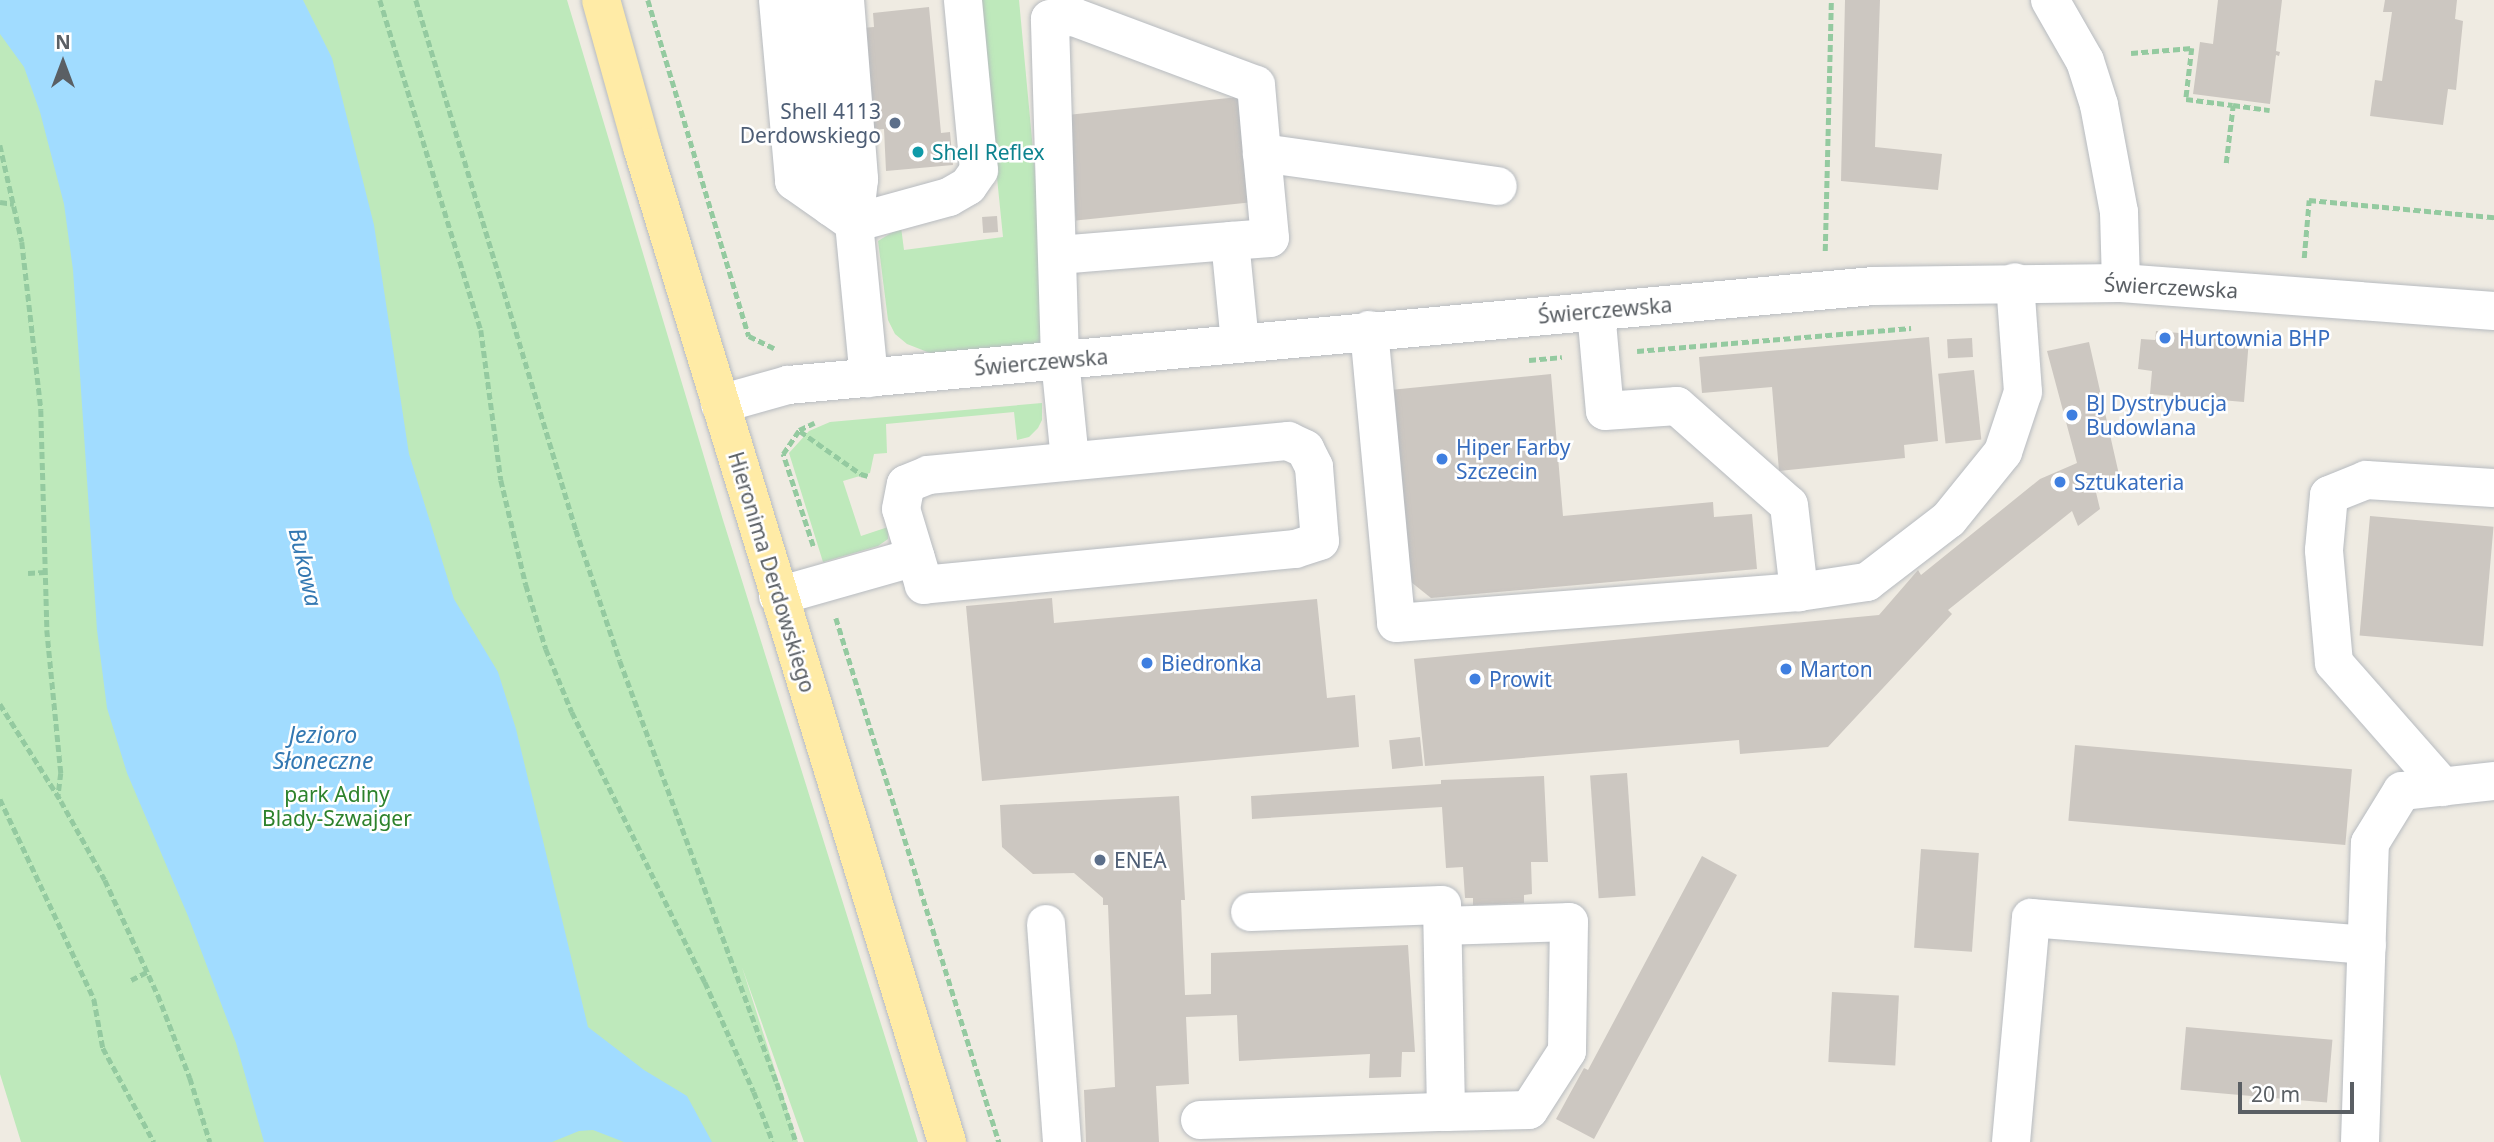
<!DOCTYPE html>
<meta charset="utf-8">
<style>
body{margin:0}
#map{position:relative;width:2494px;height:1142px;overflow:hidden;background:#efebe2;font-family:"Noto Sans",sans-serif}
div>[style]{position:absolute}
[style*='--x']{left:calc(var(--x)*1px);top:calc(var(--y)*1px);width:calc(var(--w)*1px);rotate:calc(var(--a)*1deg)}
.green>*{inset:0;background:#bee9bb}
.water>*{inset:0;background:#a1dcff}
.building>*{inset:0;background:#ccc7c1;transform-origin:0 0}
.path>*{height:4.5px;margin-top:-2.25px;transform-origin:0;background:repeating-linear-gradient(90deg,#94caa0 0 7px,transparent 0 10.5px)}
.roads{filter:drop-shadow(0 0 2px #b7bbc0) drop-shadow(0 0 2px #b7bbc0)}
.minor>*{height:38px;margin:-19px;padding:0 19px;transform-origin:19px;border-radius:19px;background:#fff}
.major>*{height:38px;margin:-19px;padding:0 19px;transform-origin:19px;border-radius:19px;background:#ffeba6}
.dots>*{width:19px;height:19px;translate:-50% -50%;box-sizing:border-box;border:4px solid #fff;border-radius:50%}
span{translate:-50% -50%;white-space:nowrap;text-align:center;line-height:1.15;-webkit-text-stroke:5px #fff;paint-order:stroke}
.service-label{font-size:21px;color:#4e5e75}
.right{translate:-100% -50%;text-align:right}
.left{translate:0 -50%;text-align:left}
.culture-label{font-size:21px;color:#0d838f}
.street-label{font-size:21px;color:#5a5f64}
.shop-label{font-size:21px;color:#366cbe}
.park-label{font-size:21px;color:#2d822c}
.water-label{font-size:23px;color:#3378b2;font-style:italic}
.north{position:absolute;left:28px;top:28px;width:70px;height:70px;-webkit-text-stroke:5px #fff;paint-order:stroke;rotate:0deg;font-size:19px;font-weight:700;line-height:28px;text-align:center;color:#5a5f64}
.north::after{content:'';display:block;margin:auto;width:24px;height:32px;background:#5a5f64;clip-path:polygon(50% 0,100% 100%,50% 72%,0 100%)}
.scale{position:absolute;left:2238px;top:1082px;width:116px;height:32px;box-sizing:border-box;border:4px solid #5a5f64;border-top:0;padding-left:9px;font-size:21px;line-height:24px;white-space:nowrap;color:#5a5f64;-webkit-text-stroke:5px #fff;paint-order:stroke}
</style>
<div id="map">
<div class="green">
<div style="clip-path:polygon(0 0,567px 0,723px 520px,918px 1142px,804px 1142px,742px 967px,798px 1142px,21px 1142px,0 1074px)"></div>
<div style="clip-path:polygon(979px 0,1019px 0,1051px 343px,930px 353px,907px 344px,895px 334px,888px 320px,878px 241px,901px 227px,904px 250px,1003px 237px)"></div>
<div style="clip-path:polygon(1042px 403px,1042px 420px,1038px 428px,1029px 437px,1017px 440px,1014px 412px,886px 424px,887px 453px,874px 454px,870px 473px,843px 481px,861px 536px,888px 527px,888px 539px,878px 546px,823px 562px,789px 453px,809px 431px,830px 422px)"></div>
</div>
<div class="water">
<div style="clip-path:polygon(0 0,303px 0,332px 58px,374px 225px,409px 454px,454px 599px,498px 672px,516px 729px,588px 1027px,644px 1070px,687px 1096px,712px 1142px,624px 1142px,593px 1130px,579px 1131px,552px 1142px,264px 1142px,236px 1043px,188px 916px,127px 773px,107px 708px,97px 630px,73px 270px,64px 204px,40px 112px,24px 67px,0 34px)"></div>
</div>
<div class="building">
<div style="clip-path:polygon(1845px 0,1880px 0,1875px 147px,1942px 154px,1938px 190px,1841px 181px)"></div>
<div style="clip-path:polygon(2218px 0,2282px 0,2276px 51px,2280px 52px,2279px 56px,2276px 55px,2270px 104px,2193px 94px,2200px 42px,2213px 44px)"></div>
<div style="clip-path:polygon(2385px 0,2457px 0,2455px 19px,2463px 21px,2456px 90px,2448px 89px,2443px 125px,2370px 116px,2375px 80px,2382px 81px,2392px 12px,2383px 12px)"></div>
<div style="clip-path:polygon(929px 7px,941px 133px,950px 132px,953px 165px,886px 171px,884px 129px,774px 140px,764px 36px,874px 27px,873px 13px)"></div>
<div style="left:1238px;top:97px;width:106px;height:174px;rotate:84deg"></div>
<div style="left:997px;top:216px;width:16px;height:15px;rotate:86deg"></div>
<div style="clip-path:polygon(2156px 331px,2249px 339px,2244px 402px,2150px 394px,2152px 371px,2138px 369px,2141px 339px,2155px 340px)"></div>
<div style="clip-path:polygon(1929px 337px,1938px 441px,1904px 445px,1905px 458px,1779px 471px,1772px 387px,1702px 393px,1699px 357px)"></div>
<div style="left:1972px;top:338px;width:19px;height:25px;rotate:87deg"></div>
<div style="clip-path:polygon(2089px 342px,2120px 479px,2094px 484px,2100px 509px,2078px 526px,2072px 511px,1948px 610px,1952px 614px,1828px 747px,1740px 754px,1739px 740px,1425px 766px,1414px 659px,1879px 615px,1918px 570px,1921px 575px,2040px 479px,2077px 463px,2047px 351px)"></div>
<div style="left:1974px;top:370px;width:70px;height:36px;rotate:84deg"></div>
<div style="clip-path:polygon(1551px 374px,1563px 516px,1713px 502px,1714px 517px,1752px 514px,1757px 569px,1431px 598px,1411px 582px,1390px 390px)"></div>
<div style="left:2370px;top:516px;width:124px;height:120px;rotate:5deg"></div>
<div style="clip-path:polygon(1052px 598px,1054px 623px,1317px 599px,1327px 698px,1355px 695px,1359px 747px,982px 781px,966px 606px)"></div>
<div style="left:1420px;top:737px;width:29px;height:31px;rotate:84deg"></div>
<div style="left:2075px;top:745px;width:278px;height:76px;rotate:5deg"></div>
<div style="left:1627px;top:773px;width:123px;height:37px;rotate:86deg"></div>
<div style="clip-path:polygon(1544px 776px,1548px 862px,1531px 862px,1532px 894px,1524px 895px,1524px 903px,1473px 905px,1473px 898px,1465px 898px,1463px 867px,1446px 868px,1442px 807px,1252px 819px,1251px 796px,1441px 784px,1441px 780px)"></div>
<div style="clip-path:polygon(1179px 796px,1185px 900px,1181px 900px,1185px 995px,1211px 994px,1211px 953px,1408px 945px,1415px 1052px,1402px 1052px,1401px 1077px,1369px 1078px,1370px 1054px,1239px 1061px,1237px 1015px,1186px 1017px,1189px 1084px,1156px 1086px,1159px 1142px,1086px 1142px,1084px 1090px,1115px 1087px,1108px 905px,1103px 905px,1103px 898px,1074px 873px,1033px 874px,1002px 847px,1000px 805px)"></div>
<div style="left:1921px;top:849px;width:58px;height:99px;rotate:4deg"></div>
<div style="clip-path:polygon(1702px 856px,1737px 875px,1594px 1139px,1556px 1119px,1584px 1068px,1588px 1070px)"></div>
<div style="left:1832px;top:992px;width:67px;height:70px;rotate:3deg"></div>
<div style="left:2186px;top:1027px;width:147px;height:63px;rotate:5deg"></div>
</div>
<div class="path">
<div style="--x:380;--y:0;--w:345;--a:73"></div>
<div style="--x:481;--y:330;--w:151;--a:82.4"></div>
<div style="--x:501;--y:480;--w:108;--a:76.6"></div>
<div style="--x:526;--y:585;--w:67;--a:72.6"></div>
<div style="--x:546;--y:649;--w:68;--a:67.6"></div>
<div style="--x:572;--y:712;--w:301;--a:63.8"></div>
<div style="--x:705;--y:982;--w:120;--a:66"></div>
<div style="--x:754;--y:1092;--w:53;--a:69.2"></div>
<div style="--x:416;--y:0;--w:554;--a:73.2"></div>
<div style="--x:576;--y:530;--w:138;--a:71.4"></div>
<div style="--x:620;--y:661;--w:450;--a:69.6"></div>
<div style="--x:777;--y:1083;--w:62;--a:72.1"></div>
<div style="--x:648;--y:0;--w:351;--a:73.3"></div>
<div style="--x:749;--y:336;--w:28;--a:26"></div>
<div style="--x:2131;--y:53;--w:61;--a:-4.7"></div>
<div style="--x:2192;--y:48;--w:51;--a:96.7"></div>
<div style="--x:2186;--y:99;--w:47;--a:7.3"></div>
<div style="--x:0;--y:145;--w:99;--a:77.2"></div>
<div style="--x:22;--y:242;--w:169;--a:83.5"></div>
<div style="--x:41;--y:410;--w:220;--a:88.4"></div>
<div style="--x:47;--y:630;--w:144;--a:84.4"></div>
<div style="--x:61;--y:773;--w:23;--a:97"></div>
<div style="--x:2226;--y:163;--w:58;--a:-83.1"></div>
<div style="--x:2233;--y:105;--w:37;--a:8"></div>
<div style="--x:0;--y:202;--w:14;--a:8"></div>
<div style="--x:1825;--y:251;--w:251;--a:-88.6"></div>
<div style="--x:2304;--y:258;--w:58;--a:-85.1"></div>
<div style="--x:2309;--y:200;--w:186;--a:5.3"></div>
<div style="--x:1637;--y:351;--w:275;--a:-4.8"></div>
<div style="--x:1529;--y:360;--w:33;--a:-5"></div>
<div style="--x:800;--y:431;--w:75;--a:35.2"></div>
<div style="--x:861;--y:474;--w:7;--a:16"></div>
<div style="--x:813;--y:546;--w:97;--a:-108.1"></div>
<div style="--x:783;--y:454;--w:29;--a:-56"></div>
<div style="--x:799;--y:430;--w:17;--a:-25"></div>
<div style="--x:28;--y:573;--w:17;--a:-3"></div>
<div style="--x:836;--y:618;--w:549;--a:72.72"></div>
<div style="--x:0;--y:704;--w:115;--a:57.8"></div>
<div style="--x:61;--y:801;--w:90;--a:60.9"></div>
<div style="--x:105;--y:880;--w:127;--a:65.3"></div>
<div style="--x:158;--y:995;--w:89;--a:68.9"></div>
<div style="--x:190;--y:1078;--w:67;--a:72.6"></div>
<div style="--x:0;--y:799;--w:221;--a:64.8"></div>
<div style="--x:94;--y:999;--w:50;--a:79.6"></div>
<div style="--x:103;--y:1048;--w:107;--a:61.5"></div>
<div style="--x:131;--y:980;--w:18;--a:-27"></div>
</div>
<div class="roads">
<div class="minor">
<div style="--x:778;--y:0;--w:182;--a:84.9"></div>
<div style="--x:794;--y:181;--w:73;--a:35"></div>
<div style="--x:854;--y:223;--w:156;--a:84.5"></div>
<div style="--x:813;--y:0;--w:208;--a:85"></div>
<div style="--x:845;--y:0;--w:180;--a:85.5"></div>
<div style="--x:859;--y:179;--w:44;--a:96.5"></div>
<div style="--x:854;--y:223;--w:98;--a:-15.3"></div>
<div style="--x:949;--y:197;--w:22;--a:-30"></div>
<div style="--x:968;--y:186;--w:19;--a:-55"></div>
<div style="--x:979;--y:170;--w:171;--a:-95.4"></div>
<div style="--x:2050;--y:0;--w:70;--a:60.2"></div>
<div style="--x:2085;--y:61;--w:46;--a:72.3"></div>
<div style="--x:2099;--y:105;--w:109;--a:79.4"></div>
<div style="--x:2119;--y:212;--w:71;--a:88.4"></div>
<div style="--x:1059;--y:255;--w:172;--a:-4.7"></div>
<div style="--x:1596;--y:311;--w:100;--a:84.9"></div>
<div style="--x:1605;--y:411;--w:72;--a:-4"></div>
<div style="--x:1677;--y:406;--w:149;--a:41.5"></div>
<div style="--x:1789;--y:505;--w:88;--a:83.4"></div>
<div style="--x:1369;--y:330;--w:294;--a:84.7"></div>
<div style="--x:1396;--y:623;--w:404;--a:-4.4"></div>
<div style="--x:1799;--y:592;--w:69;--a:-8.4"></div>
<div style="--x:1867;--y:582;--w:103;--a:-37.5"></div>
<div style="--x:1949;--y:519;--w:86;--a:-51.1"></div>
<div style="--x:2003;--y:452;--w:63;--a:-71.6"></div>
<div style="--x:2023;--y:392;--w:110;--a:-94.2"></div>
<div style="--x:1240;--y:343;--w:102;--a:-95.6"></div>
<div style="--x:1230;--y:241;--w:40;--a:-4.3"></div>
<div style="--x:1270;--y:238;--w:85;--a:-95.4"></div>
<div style="--x:1262;--y:153;--w:238;--a:8"></div>
<div style="--x:720;--y:404;--w:71;--a:-15.6"></div>
<div style="--x:788;--y:385;--w:1090;--a:-5.21"></div>
<div style="--x:1873;--y:286;--w:248;--a:-0.7"></div>
<div style="--x:2121;--y:283;--w:374;--a:4.3"></div>
<div style="--x:1288;--y:441;--w:19;--a:25"></div>
<div style="--x:1305;--y:449;--w:20;--a:63"></div>
<div style="--x:1314;--y:467;--w:74;--a:85.4"></div>
<div style="--x:1320;--y:541;--w:26;--a:162"></div>
<div style="--x:1295;--y:549;--w:373;--a:174.5"></div>
<div style="--x:924;--y:585;--w:79;--a:-106.8"></div>
<div style="--x:901;--y:509;--w:25;--a:-79"></div>
<div style="--x:906;--y:484;--w:24;--a:-22"></div>
<div style="--x:928;--y:475;--w:362;--a:-5.4"></div>
<div style="--x:1070;--y:460;--w:100;--a:-95.7"></div>
<div style="--x:1060;--y:360;--w:341;--a:-91.7"></div>
<div style="--x:1050;--y:19;--w:24;--a:-5"></div>
<div style="--x:1074;--y:17;--w:194;--a:20.5"></div>
<div style="--x:1256;--y:85;--w:68;--a:85"></div>
<div style="--x:778;--y:596;--w:143;--a:-15.8"></div>
<div style="--x:2443;--y:787;--w:165;--a:-131.3"></div>
<div style="--x:2334;--y:663;--w:113;--a:-95.1"></div>
<div style="--x:2324;--y:550;--w:55;--a:-84.8"></div>
<div style="--x:2329;--y:495;--w:40;--a:-22"></div>
<div style="--x:2366;--y:480;--w:128;--a:3.6"></div>
<div style="--x:1046;--y:924;--w:219;--a:85.8"></div>
<div style="--x:1443;--y:926;--w:126;--a:-1.8"></div>
<div style="--x:1569;--y:922;--w:129;--a:90.9"></div>
<div style="--x:1567;--y:1051;--w:70;--a:122.8"></div>
<div style="--x:1529;--y:1110;--w:83;--a:178.6"></div>
<div style="--x:1200;--y:1120;--w:246;--a:-1.9"></div>
<div style="--x:1446;--y:1112;--w:207;--a:-91.1"></div>
<div style="--x:1442;--y:905;--w:192;--a:177.9"></div>
<div style="--x:2011;--y:1142;--w:225;--a:-84.9"></div>
<div style="--x:2031;--y:918;--w:337;--a:4.6"></div>
<div style="--x:2360;--y:1142;--w:299;--a:-88.1"></div>
<div style="--x:2370;--y:843;--w:61;--a:-58.4"></div>
<div style="--x:2402;--y:791;--w:93;--a:-6.2"></div>
</div>
<div class="major">
<div style="--x:601;--y:0;--w:153;--a:74.4"></div>
<div style="--x:642;--y:147;--w:1041;--a:72.96"></div>
</div>
</div>
<div class="dots">
<div style="left:895px;top:123px;background:#5c6f8a"></div>
<div style="left:918px;top:152px;background:#0f9aa8"></div>
<div style="left:2165px;top:338px;background:#3f7fe0"></div>
<div style="left:2072px;top:415px;background:#3f7fe0"></div>
<div style="left:1442px;top:459px;background:#3f7fe0"></div>
<div style="left:2060px;top:482px;background:#3f7fe0"></div>
<div style="left:1147px;top:663px;background:#3f7fe0"></div>
<div style="left:1786px;top:669px;background:#3f7fe0"></div>
<div style="left:1475px;top:679px;background:#3f7fe0"></div>
<div style="left:1100px;top:860px;background:#5c6f8a"></div>
</div>
<div class="service-label">
<span class="right" style="left:881px;top:123px">Shell 4113<br>Derdowskiego</span>
<span class="left" style="left:1114px;top:860px">ENEA</span>
</div>
<div class="culture-label">
<span class="left" style="left:932px;top:152px">Shell Reflex</span>
</div>
<div class="street-label">
<span style="left:2171px;top:287px;rotate:3deg">Świerczewska</span>
<span style="left:1605px;top:310px;rotate:-5deg">Świerczewska</span>
<span style="left:1041px;top:362px;rotate:-5deg">Świerczewska</span>
<span style="left:772px;top:572px;rotate:73deg">Hieronima Derdowskiego</span>
</div>
<div class="shop-label">
<span class="left" style="left:2179px;top:338px">Hurtownia BHP</span>
<span class="left" style="left:2086px;top:415px">BJ Dystrybucja<br>Budowlana</span>
<span class="left" style="left:1456px;top:459px">Hiper Farby<br>Szczecin</span>
<span class="left" style="left:2074px;top:482px">Sztukateria</span>
<span class="left" style="left:1161px;top:663px">Biedronka</span>
<span class="left" style="left:1800px;top:669px">Marton</span>
<span class="left" style="left:1489px;top:679px">Prowit</span>
</div>
<div class="park-label">
<span style="left:337px;top:806px">park Adiny<br>Blady-Szwajger</span>
</div>
<div class="water-label">
<span style="left:306px;top:567px;rotate:77deg">Bukowa</span>
<span style="left:323px;top:747px">Jezioro<br>Słoneczne</span>
</div>
<div class="north">N</div>
<div class="scale">20 m</div>
</div>
